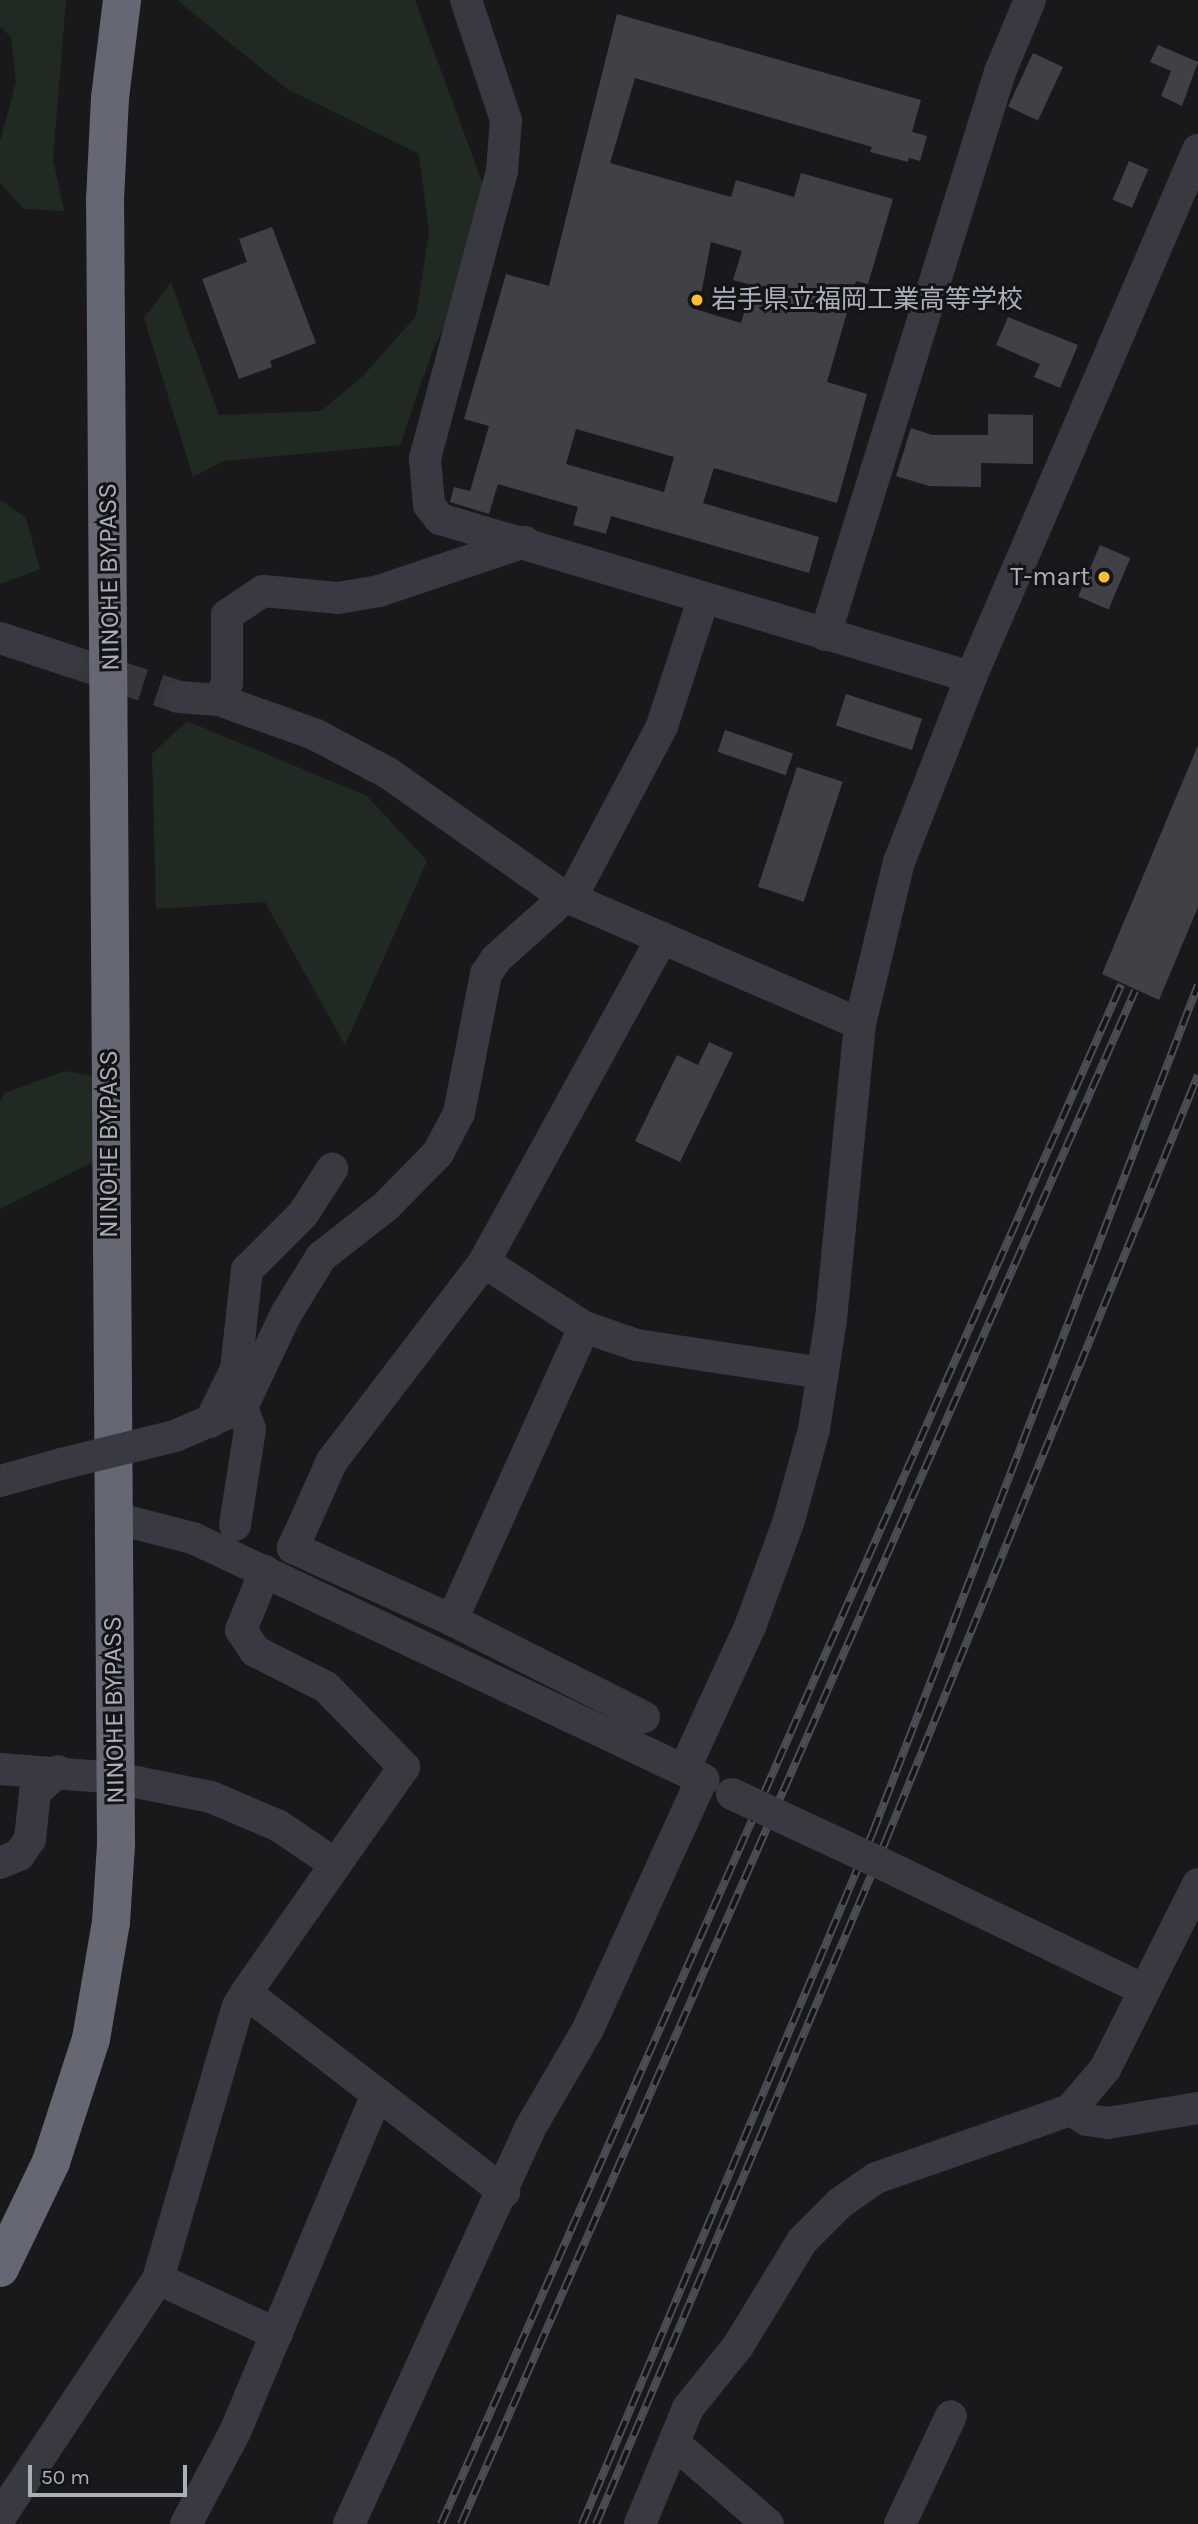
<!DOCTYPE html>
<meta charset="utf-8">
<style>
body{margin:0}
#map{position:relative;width:1198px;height:2524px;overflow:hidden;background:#19191b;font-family:Karla,"Noto Sans JP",sans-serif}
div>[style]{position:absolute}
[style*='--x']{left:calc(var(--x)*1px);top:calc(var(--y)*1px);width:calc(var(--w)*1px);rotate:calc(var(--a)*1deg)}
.green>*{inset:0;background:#202a22}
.building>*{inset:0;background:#404146;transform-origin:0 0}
.minor-tunnel>*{height:32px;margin-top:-16px;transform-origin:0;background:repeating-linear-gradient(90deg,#36373b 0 32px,transparent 0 48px)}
.minor>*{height:32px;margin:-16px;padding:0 16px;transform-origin:16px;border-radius:16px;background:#393a41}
.highway>*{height:38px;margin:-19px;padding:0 19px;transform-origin:19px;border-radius:19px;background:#656872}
.rail>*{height:8px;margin-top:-4px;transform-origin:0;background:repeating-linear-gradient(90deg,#141416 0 16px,#4c4e56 0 32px);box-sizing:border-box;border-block:2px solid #4c4e56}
.minor-bridge>*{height:32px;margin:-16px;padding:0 16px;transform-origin:16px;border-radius:16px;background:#393a41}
.dots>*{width:19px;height:19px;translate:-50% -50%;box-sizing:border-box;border:4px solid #141416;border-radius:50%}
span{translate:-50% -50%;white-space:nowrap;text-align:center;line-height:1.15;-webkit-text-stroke:6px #141416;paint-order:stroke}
.poi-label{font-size:26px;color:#aaafbc}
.left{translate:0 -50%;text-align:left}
.right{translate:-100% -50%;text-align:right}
.street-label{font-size:26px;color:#aaafbc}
.scale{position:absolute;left:28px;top:2465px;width:159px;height:32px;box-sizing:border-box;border:4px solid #aaafbc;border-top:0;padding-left:9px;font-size:21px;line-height:24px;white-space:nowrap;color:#aaafbc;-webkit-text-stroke:5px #141416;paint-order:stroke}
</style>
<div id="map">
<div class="green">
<div style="clip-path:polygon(0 0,66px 0,53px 159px,64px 211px,24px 209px,0 183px,0 142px,16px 82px,11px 37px,0 27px)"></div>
<div style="clip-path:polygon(177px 0,415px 0,496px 220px,432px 352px,400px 445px,224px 461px,193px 477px,144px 318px,171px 282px,219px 415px,321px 411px,363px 376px,416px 316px,429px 232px,419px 154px,287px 89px)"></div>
<div style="clip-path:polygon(0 500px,26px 518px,40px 569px,0 584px)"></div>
<div style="clip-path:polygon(187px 721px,367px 796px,427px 861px,345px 1045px,265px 902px,156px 909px,152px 754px)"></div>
<div style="clip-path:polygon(65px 1071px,99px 1077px,95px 1161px,0 1209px,0 1102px,5px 1093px)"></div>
</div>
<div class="building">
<div style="clip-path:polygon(evenodd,617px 14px,921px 100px,912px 132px,927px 136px,920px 161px,909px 158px,908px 162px,870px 152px,872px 147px,635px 78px,610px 163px,731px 197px,736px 180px,794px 197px,801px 173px,893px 199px,868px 284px,856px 281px,827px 382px,867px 394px,837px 503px,714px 468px,703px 503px,819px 537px,809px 573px,611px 516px,606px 534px,573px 525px,578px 507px,498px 484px,489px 514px,450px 502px,454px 487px,470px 491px,489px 426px,464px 419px,506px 274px,549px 286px,617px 14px,711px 242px,742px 251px,733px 280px,752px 285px,741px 323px,698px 310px,711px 242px,617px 14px,576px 429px,674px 457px,664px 492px,566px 464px,576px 429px)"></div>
<div style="clip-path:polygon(1158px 45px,1198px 62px,1182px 106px,1161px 96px,1171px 71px,1150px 62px)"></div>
<div style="left:1033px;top:53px;width:33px;height:59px;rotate:25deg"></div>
<div style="left:1129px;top:161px;width:21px;height:42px;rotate:23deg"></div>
<div style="clip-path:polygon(272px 227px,316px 343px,270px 361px,272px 367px,239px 379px,202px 279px,247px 262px,239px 239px)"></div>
<div style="clip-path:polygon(1008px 317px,1078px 345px,1060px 388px,1034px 377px,1040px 364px,996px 345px)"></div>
<div style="clip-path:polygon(988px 414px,1033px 415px,1033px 464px,981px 463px,981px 487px,929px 486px,896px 476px,911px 428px,932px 435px,988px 435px)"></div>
<div style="left:1100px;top:545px;width:33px;height:56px;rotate:23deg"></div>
<div style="left:846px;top:694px;width:80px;height:33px;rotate:18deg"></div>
<div style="left:725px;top:730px;width:72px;height:23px;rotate:19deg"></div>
<div style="clip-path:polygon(1198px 745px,1198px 907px,1159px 1000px,1102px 974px)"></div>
<div style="left:797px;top:767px;width:48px;height:126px;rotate:18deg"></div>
<div style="clip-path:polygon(709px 1042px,733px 1053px,680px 1162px,635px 1141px,677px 1055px,698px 1065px)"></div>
</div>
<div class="minor-tunnel">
<div style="--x:67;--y:660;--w:118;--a:18.3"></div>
</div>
<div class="minor">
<div style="--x:466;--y:0;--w:126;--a:71.6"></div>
<div style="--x:506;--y:120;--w:51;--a:94.5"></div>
<div style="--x:502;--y:171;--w:298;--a:105"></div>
<div style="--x:425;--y:459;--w:46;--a:85"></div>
<div style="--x:429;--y:505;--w:18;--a:52"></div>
<div style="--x:440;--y:519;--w:554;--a:16.57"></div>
<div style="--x:825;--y:635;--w:590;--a:-72.73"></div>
<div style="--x:1000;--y:72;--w:78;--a:-67.4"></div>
<div style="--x:0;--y:638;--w:71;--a:18.2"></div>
<div style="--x:179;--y:697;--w:40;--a:4.3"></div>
<div style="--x:219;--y:700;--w:101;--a:19.7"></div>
<div style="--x:314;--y:734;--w:84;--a:27.8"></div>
<div style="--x:388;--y:773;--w:210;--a:35.1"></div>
<div style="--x:560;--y:894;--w:327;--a:23.4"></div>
<div style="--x:219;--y:700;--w:19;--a:-65"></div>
<div style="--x:227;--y:683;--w:68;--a:-90"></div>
<div style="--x:227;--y:615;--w:43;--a:-33.7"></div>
<div style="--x:263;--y:591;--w:75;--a:5.3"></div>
<div style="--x:338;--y:598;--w:42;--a:-9.7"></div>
<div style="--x:379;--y:591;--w:154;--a:-18.6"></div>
<div style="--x:570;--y:900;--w:197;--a:-62.1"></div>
<div style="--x:662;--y:726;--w:133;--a:-72"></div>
<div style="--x:484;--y:1262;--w:119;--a:33"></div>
<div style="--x:584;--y:1327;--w:56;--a:18.8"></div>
<div style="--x:637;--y:1345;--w:188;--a:8.6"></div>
<div style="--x:210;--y:1422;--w:59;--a:-63.9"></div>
<div style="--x:236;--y:1369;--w:100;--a:-83.7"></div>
<div style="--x:247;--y:1270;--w:79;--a:-45"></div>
<div style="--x:303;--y:1214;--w:54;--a:-57.2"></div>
<div style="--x:175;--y:1436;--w:73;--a:-23.4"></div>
<div style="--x:242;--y:1407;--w:103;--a:-64.7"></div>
<div style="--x:286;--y:1314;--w:67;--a:-58.4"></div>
<div style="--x:321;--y:1257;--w:83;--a:-38.1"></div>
<div style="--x:386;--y:1206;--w:74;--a:-45.5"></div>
<div style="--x:438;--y:1153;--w:45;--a:-62.3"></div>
<div style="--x:459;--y:1113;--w:142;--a:-79"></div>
<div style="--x:486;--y:974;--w:18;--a:-56"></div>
<div style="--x:496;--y:959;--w:76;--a:-41.8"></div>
<div style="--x:553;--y:908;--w:16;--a:-63"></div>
<div style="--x:0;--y:1481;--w:63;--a:-15.6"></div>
<div style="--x:111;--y:1517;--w:85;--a:14.4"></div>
<div style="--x:193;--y:1538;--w:565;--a:25.34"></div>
<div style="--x:235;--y:1525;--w:97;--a:-81.1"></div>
<div style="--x:250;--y:1429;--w:23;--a:-110"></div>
<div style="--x:265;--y:1571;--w:64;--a:112.1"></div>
<div style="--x:241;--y:1630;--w:25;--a:56"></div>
<div style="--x:255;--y:1651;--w:80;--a:26.9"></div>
<div style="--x:326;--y:1687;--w:112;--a:45.7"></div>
<div style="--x:404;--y:1767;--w:276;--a:125"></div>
<div style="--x:246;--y:1993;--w:326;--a:37.6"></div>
<div style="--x:452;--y:1620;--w:321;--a:-65.7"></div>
<div style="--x:644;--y:1717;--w:215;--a:-153.2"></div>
<div style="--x:452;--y:1620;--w:175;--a:-155.6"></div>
<div style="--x:293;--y:1548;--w:95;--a:-65.9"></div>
<div style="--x:332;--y:1461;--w:250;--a:-52.6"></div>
<div style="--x:484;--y:1262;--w:370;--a:-61.2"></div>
<div style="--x:0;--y:1769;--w:116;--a:4.4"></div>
<div style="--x:116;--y:1778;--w:97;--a:11.3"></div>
<div style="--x:211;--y:1797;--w:74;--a:23.1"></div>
<div style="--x:279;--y:1826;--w:68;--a:34.2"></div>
<div style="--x:684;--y:1770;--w:161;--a:-65.3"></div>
<div style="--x:751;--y:1624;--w:111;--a:-69.9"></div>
<div style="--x:789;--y:1520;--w:94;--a:-74.6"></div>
<div style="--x:814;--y:1429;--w:111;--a:-81.2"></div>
<div style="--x:831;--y:1319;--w:296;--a:-84.4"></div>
<div style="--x:860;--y:1024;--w:167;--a:-76.5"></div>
<div style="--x:899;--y:862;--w:199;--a:-68.7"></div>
<div style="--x:971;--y:677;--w:574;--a:-66.7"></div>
<div style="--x:0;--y:1863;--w:21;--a:-23"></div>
<div style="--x:19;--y:1855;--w:19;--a:-55"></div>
<div style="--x:30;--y:1839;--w:47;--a:-83.9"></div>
<div style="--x:35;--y:1792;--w:31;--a:-42"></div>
<div style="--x:899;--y:1872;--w:272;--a:25.7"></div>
<div style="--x:1070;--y:2110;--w:20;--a:30"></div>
<div style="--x:1087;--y:2120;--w:21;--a:8"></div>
<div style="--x:1108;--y:2123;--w:91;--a:-9.5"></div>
<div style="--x:158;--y:2279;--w:284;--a:-73.7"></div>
<div style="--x:238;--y:2006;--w:15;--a:-58"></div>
<div style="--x:674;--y:2443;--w:124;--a:40.8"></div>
<div style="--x:0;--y:2517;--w:286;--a:-56.4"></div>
<div style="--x:158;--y:2279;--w:131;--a:24.8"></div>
<div style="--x:186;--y:2524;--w:104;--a:-62"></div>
<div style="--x:235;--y:2432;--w:367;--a:-67.2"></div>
<div style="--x:349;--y:2524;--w:433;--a:-65.4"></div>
<div style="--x:529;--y:2130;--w:117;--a:-59.7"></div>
<div style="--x:588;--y:2029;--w:275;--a:-65.5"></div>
<div style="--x:640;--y:2524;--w:126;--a:-67.5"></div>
<div style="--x:688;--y:2408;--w:80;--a:-51.1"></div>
<div style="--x:738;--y:2346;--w:123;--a:-58.6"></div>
<div style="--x:802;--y:2241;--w:54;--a:-45"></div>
<div style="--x:840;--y:2203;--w:44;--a:-34.8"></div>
<div style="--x:876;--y:2178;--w:206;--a:-19.3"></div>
<div style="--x:1070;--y:2110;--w:54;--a:-49.5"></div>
<div style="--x:1105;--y:2069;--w:207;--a:-63.3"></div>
<div style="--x:900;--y:2524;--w:119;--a:-64.7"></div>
</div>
<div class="highway">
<div style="--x:0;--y:2268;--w:118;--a:-64.3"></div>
<div style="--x:51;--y:2162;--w:129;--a:-72"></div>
<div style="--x:91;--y:2039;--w:119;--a:-80.3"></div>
<div style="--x:111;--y:1922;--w:78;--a:-86.3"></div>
<div style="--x:116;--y:1844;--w:1644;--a:-90.38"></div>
<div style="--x:105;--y:200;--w:102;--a:-87.2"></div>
<div style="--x:110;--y:98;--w:99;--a:-83"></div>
</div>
<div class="rail">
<div style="--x:441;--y:2524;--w:1683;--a:-66.16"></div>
<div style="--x:461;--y:2524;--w:1675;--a:-66.27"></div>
<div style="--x:582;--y:2524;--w:751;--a:-67.19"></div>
<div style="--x:873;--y:1832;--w:907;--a:-69.01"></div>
<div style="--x:596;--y:2524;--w:743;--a:-67.02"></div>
<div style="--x:886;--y:1840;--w:826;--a:-67.81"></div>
</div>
<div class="minor-bridge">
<div style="--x:61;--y:1464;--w:117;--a:-13.8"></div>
<div style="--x:732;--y:1794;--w:184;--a:25"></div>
</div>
<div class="dots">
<div style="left:697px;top:300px;background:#ffbf2d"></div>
<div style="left:1104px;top:577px;background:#ffbf2d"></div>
</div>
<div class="poi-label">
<span class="left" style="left:711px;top:300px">岩手県立福岡工業高等学校</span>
<span class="right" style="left:1090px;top:577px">T-mart</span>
</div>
<div class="street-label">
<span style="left:109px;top:577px;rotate:-91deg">NINOHE BYPASS</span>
<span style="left:109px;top:1144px;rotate:-90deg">NINOHE BYPASS</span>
<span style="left:114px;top:1710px;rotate:-91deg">NINOHE BYPASS</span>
</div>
<div class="scale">50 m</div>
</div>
